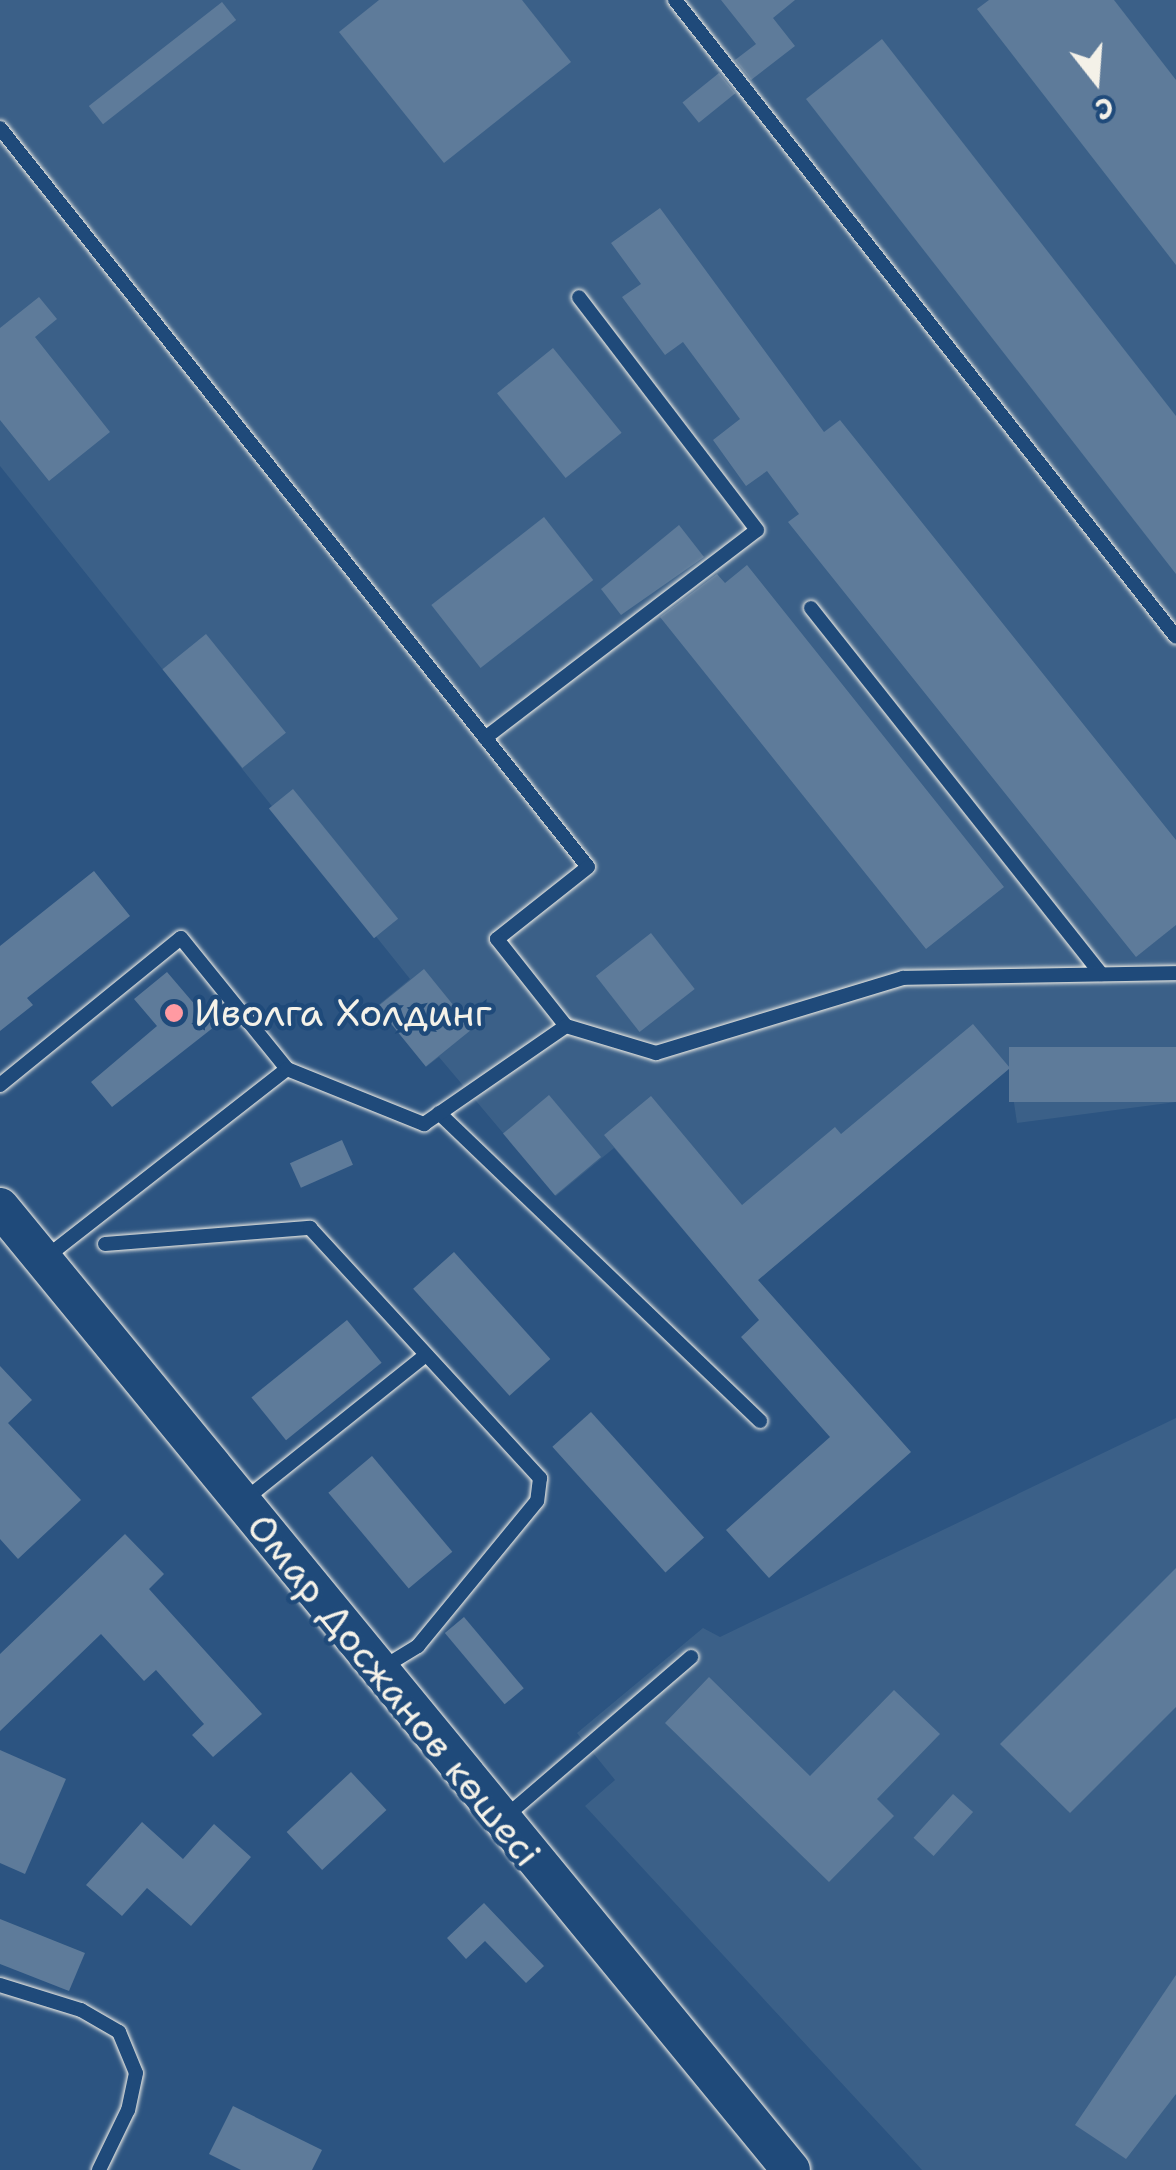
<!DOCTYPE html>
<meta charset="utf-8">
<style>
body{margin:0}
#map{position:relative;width:1176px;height:2170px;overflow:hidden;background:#2c5481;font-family:"Shantell Sans",sans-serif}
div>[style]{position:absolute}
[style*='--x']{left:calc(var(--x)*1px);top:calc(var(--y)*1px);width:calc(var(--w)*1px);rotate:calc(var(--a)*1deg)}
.built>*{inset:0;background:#3b6088}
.building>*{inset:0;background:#5e7b9a;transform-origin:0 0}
.roads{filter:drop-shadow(0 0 2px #f4f1e8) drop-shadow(0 0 2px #f4f1e8)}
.lane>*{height:14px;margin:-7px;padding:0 7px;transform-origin:7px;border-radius:7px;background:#1f4a7a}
.secondary>*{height:38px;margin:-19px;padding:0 19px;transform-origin:19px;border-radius:19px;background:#1f4a7a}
.dots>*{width:28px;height:28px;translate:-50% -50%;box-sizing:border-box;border:5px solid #1f4a7a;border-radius:50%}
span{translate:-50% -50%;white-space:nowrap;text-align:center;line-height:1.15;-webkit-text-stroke:9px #1f4a7a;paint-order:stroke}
.poi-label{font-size:38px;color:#f4f1e8}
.left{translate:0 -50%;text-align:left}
.street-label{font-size:38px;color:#f4f1e8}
.north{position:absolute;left:1046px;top:30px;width:100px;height:100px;-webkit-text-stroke:8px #1f4a7a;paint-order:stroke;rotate:163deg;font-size:28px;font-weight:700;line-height:40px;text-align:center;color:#f4f1e8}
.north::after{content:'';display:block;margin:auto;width:35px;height:45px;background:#f4f1e8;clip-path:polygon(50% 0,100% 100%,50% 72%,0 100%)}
</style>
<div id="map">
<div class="built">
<div style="clip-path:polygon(0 0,1176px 0,1176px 1102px,1017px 1123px,1009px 1069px,739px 1296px,614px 1148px,556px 1196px,439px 1057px,426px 1067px,377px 1006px,410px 979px,0 466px)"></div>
<div style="clip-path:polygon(1176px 1418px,1176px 2170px,922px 2170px,585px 1806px,615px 1780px,577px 1733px,703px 1628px,720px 1637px)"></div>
</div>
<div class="building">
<div style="clip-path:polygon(379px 0,522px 0,571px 62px,444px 163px,339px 32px)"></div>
<div style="clip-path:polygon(721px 0,795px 0,773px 18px,795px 46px,751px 80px,735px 60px,756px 44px)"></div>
<div style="clip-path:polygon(989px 0,1114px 0,1176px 80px,1176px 265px,977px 9px)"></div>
<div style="left:222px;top:2px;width:23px;height:169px;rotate:52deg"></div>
<div style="clip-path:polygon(882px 39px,1176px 416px,1176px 574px,806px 99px)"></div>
<div style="left:719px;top:73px;width:26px;height:47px;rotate:51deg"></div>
<div style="clip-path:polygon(660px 208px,824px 432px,840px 420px,1176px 840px,1176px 925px,1136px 957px,788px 522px,799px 514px,767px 471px,746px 486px,713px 440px,740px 419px,683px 342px,665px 355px,622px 297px,641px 284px,611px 243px)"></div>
<div style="clip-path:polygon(39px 297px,57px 319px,35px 337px,110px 432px,49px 481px,0 420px,0 328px)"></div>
<div style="left:553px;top:348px;width:109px;height:72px;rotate:51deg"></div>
<div style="left:544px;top:517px;width:80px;height:143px;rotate:52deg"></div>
<div style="clip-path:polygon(679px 525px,704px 557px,621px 615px,601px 589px)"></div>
<div style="clip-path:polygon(747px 565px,1004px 887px,926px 949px,660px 617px,717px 574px,725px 583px)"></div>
<div style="left:206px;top:634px;width:127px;height:56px;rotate:51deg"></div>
<div style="left:293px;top:789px;width:167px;height:31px;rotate:51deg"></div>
<div style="clip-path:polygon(94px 871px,130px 916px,27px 998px,33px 1005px,0 1031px,0 946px)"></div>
<div style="left:651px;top:933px;width:71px;height:70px;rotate:52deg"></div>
<div style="left:424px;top:969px;width:77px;height:60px;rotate:51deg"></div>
<div style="clip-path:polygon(167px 972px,214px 1027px,112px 1107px,91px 1082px,157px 1026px,134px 999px)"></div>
<div style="clip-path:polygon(973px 1024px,1010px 1068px,758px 1280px,911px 1452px,769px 1578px,726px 1530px,830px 1437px,741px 1337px,759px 1320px,604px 1135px,651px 1096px,742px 1205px,835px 1127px,841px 1134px)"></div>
<div style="left:1176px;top:1047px;width:55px;height:167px;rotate:90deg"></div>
<div style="left:549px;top:1095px;width:81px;height:60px;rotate:50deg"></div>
<div style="left:342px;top:1140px;width:27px;height:57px;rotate:66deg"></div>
<div style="left:454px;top:1252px;width:144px;height:55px;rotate:48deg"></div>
<div style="left:347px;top:1320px;width:55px;height:123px;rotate:51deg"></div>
<div style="clip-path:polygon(0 1366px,32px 1400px,8px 1423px,81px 1500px,18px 1559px,0 1539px)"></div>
<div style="left:591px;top:1412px;width:169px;height:52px;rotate:48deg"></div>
<div style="left:372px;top:1456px;width:125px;height:57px;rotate:50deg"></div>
<div style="clip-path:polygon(125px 1534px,164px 1574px,149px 1589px,262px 1714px,213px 1757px,192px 1735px,204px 1724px,156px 1670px,144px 1681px,101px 1634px,0 1731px,0 1654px)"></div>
<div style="clip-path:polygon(1176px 1568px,1176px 1707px,1070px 1813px,1000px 1744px)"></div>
<div style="left:464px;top:1617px;width:93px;height:25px;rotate:50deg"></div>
<div style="clip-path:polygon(709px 1677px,810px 1776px,894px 1690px,940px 1734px,877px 1799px,894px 1816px,829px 1882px,665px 1723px)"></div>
<div style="clip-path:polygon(0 1750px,66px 1779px,25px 1874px,0 1863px)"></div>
<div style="left:351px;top:1772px;width:52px;height:88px;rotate:47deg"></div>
<div style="left:953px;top:1794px;width:27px;height:59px;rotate:42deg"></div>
<div style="clip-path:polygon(142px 1822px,183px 1859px,214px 1824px,251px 1857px,191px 1926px,147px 1888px,122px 1916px,86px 1885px)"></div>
<div style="clip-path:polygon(484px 1903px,544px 1966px,526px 1983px,485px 1941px,466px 1959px,447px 1938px)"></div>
<div style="clip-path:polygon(0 1919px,85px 1953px,69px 1991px,0 1964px)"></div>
<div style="clip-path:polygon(1176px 1975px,1176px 2094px,1126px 2159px,1075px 2125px)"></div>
<div style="clip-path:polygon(233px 2106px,322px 2150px,312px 2170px,241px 2170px,209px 2154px)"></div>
</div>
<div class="roads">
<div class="lane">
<div style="--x:675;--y:0;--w:810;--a:51.81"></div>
<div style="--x:0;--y:128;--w:944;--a:51.49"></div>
<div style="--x:588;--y:867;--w:116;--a:141.6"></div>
<div style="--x:497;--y:939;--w:111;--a:51.6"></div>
<div style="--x:811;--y:608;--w:467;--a:51.6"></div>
<div style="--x:485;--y:738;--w:342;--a:-37.4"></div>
<div style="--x:757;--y:530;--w:293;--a:-127.4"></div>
<div style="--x:0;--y:1085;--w:233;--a:-39.1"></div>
<div style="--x:181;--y:938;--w:169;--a:51"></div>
<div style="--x:439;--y:1113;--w:445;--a:43.8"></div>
<div style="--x:105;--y:1244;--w:206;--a:-4.5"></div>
<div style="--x:310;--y:1228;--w:340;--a:47.4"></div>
<div style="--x:540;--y:1478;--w:23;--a:97"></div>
<div style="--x:537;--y:1501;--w:188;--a:129.4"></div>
<div style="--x:418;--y:1646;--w:42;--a:148.6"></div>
<div style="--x:45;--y:1258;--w:307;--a:-38"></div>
<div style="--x:287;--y:1069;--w:148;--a:21.9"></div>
<div style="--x:424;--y:1124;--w:173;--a:-34.6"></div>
<div style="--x:566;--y:1026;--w:94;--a:16.7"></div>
<div style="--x:656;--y:1053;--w:258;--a:-16.9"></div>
<div style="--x:903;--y:978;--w:273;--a:-1"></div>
<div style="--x:243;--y:1501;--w:234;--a:-38.6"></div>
<div style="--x:504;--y:1818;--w:247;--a:-40.7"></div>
<div style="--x:0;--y:1985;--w:85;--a:17.2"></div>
<div style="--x:81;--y:2010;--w:44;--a:30.1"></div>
<div style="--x:119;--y:2032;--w:44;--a:67.5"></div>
<div style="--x:136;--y:2073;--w:38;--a:102"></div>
<div style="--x:128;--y:2110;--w:67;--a:115.8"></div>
</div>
<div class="secondary">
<div style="--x:0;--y:1207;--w:1246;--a:50.6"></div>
</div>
</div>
<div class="dots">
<div style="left:174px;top:1013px;background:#ff9aa2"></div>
</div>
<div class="poi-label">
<span class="left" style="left:194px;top:1013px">Иволга Холдинг</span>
</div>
<div class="street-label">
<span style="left:394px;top:1690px;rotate:51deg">Омар Досжанов көшесі</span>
</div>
<div class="north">С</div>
</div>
